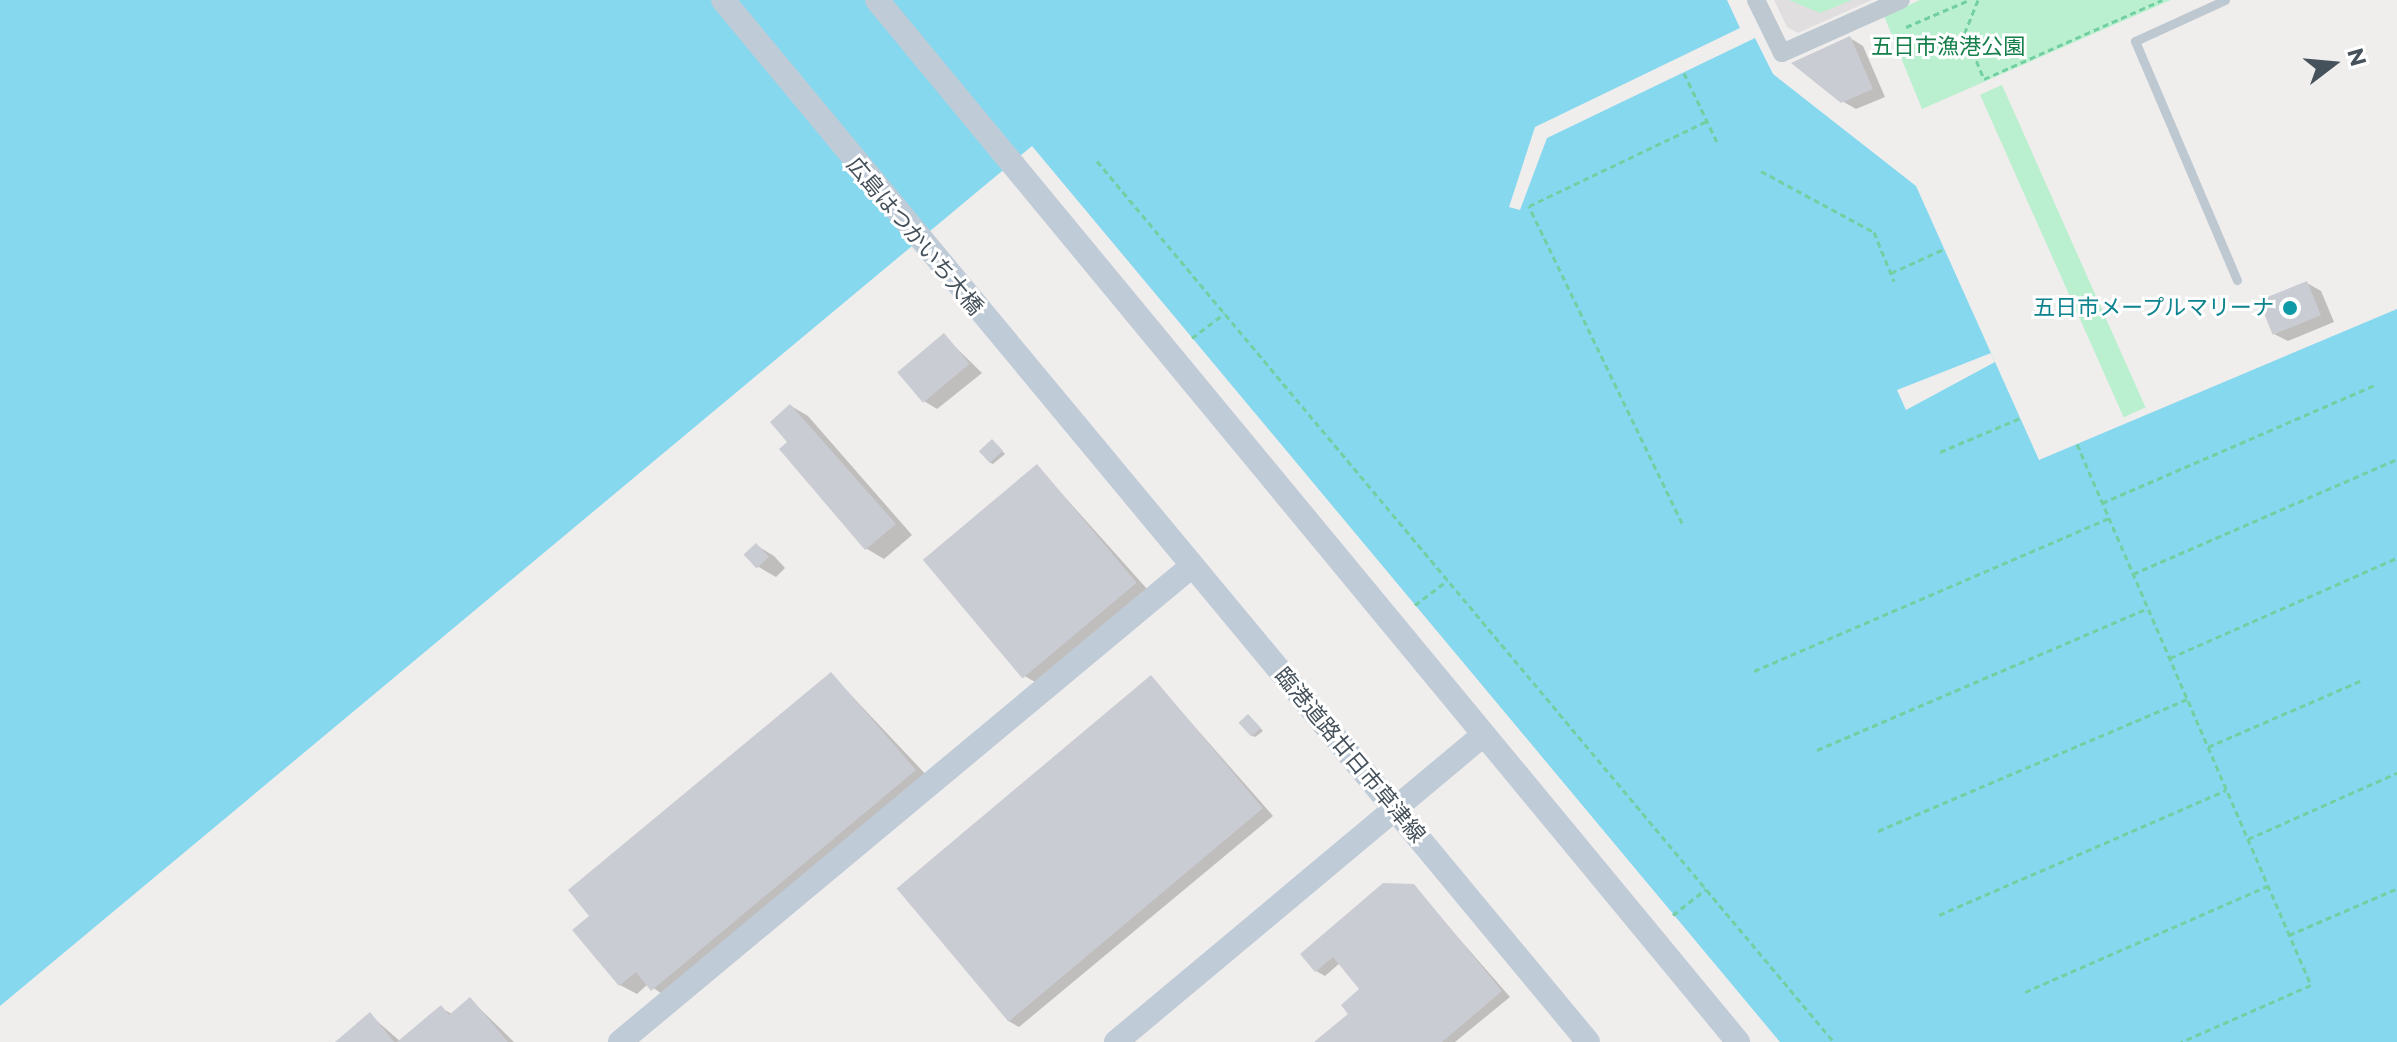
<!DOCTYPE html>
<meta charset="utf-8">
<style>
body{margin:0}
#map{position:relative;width:2397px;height:1042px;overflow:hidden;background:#f0eded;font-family:Montserrat,"Noto Sans JP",sans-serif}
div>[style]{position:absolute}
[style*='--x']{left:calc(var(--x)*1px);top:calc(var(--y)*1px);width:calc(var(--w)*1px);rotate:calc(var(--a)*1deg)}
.education>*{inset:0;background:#e1dedf}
.green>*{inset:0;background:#baf0cf;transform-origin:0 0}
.water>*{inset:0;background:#85d8ee}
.pier>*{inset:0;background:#f0eded}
.shadow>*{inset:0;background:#0003}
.building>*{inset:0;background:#caccd3;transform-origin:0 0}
.path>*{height:3px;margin-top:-1.5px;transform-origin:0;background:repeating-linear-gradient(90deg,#71cfa1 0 6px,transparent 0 10px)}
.lane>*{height:9px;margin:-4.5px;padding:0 4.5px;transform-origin:4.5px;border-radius:4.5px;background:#bdc8d0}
.street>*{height:18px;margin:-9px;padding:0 9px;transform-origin:9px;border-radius:9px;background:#bdc8d0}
.secondary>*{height:24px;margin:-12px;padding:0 12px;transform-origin:12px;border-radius:12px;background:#bfcbd7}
.dots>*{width:22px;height:22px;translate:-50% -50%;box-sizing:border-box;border:4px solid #fff;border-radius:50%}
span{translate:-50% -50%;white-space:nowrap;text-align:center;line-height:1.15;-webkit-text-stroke:6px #fff;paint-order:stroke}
.park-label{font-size:22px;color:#147f4a}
.street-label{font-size:22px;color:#45515b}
.culture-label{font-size:22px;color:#0d838f}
.right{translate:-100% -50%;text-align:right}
.north{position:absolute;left:2293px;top:24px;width:80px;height:80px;-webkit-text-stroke:6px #fff;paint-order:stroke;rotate:74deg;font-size:22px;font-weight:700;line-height:32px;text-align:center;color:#45515b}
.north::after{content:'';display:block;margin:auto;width:28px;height:36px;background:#45515b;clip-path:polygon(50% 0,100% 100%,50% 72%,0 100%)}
</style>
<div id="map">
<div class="education">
<div style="clip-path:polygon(1774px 0,1872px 0,1798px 33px,1787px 27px)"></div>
</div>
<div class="green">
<div style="clip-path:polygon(1789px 0,1852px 0,1820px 13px)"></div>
<div style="clip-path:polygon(1920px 0,2171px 0,1922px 109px,1884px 16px)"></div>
<div style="left:2002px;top:85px;width:353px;height:24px;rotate:66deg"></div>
</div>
<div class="water">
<div style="clip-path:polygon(0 0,1727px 0,1740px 28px,1535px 127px,1509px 207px,1520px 210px,1547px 138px,1755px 38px,1773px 74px,1916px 186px,2039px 460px,2397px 309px,2397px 1042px,1780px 1042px,1032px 146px,0 1006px)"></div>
</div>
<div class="pier">
<div style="clip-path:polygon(1991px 353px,1995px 362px,1906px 410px,1897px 390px)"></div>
</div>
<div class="shadow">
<div style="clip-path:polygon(1850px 38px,1863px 46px,1885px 97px,1856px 109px,1842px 101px)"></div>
<div style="clip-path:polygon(2307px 283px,2321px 291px,2334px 322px,2288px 341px,2274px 334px)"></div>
<div style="clip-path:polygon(944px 336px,982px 373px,937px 409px,924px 401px)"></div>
<div style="clip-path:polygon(791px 406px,808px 416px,912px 535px,884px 559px,867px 549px,782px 449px,790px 442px)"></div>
<div style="clip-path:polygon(993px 441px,1005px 454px,993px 464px,989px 462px)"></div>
<div style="clip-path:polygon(1037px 466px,1148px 590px,1035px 682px,1023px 675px)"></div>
<div style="clip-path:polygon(756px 545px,774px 556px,785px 568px,776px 577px,757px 566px)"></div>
<div style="clip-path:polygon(831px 674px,931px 780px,669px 999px,648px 984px,637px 994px,620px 985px)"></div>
<div style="clip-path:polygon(1151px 677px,1273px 816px,1019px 1027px,1007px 1020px)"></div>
<div style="clip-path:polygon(1249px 716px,1263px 731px,1255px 737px,1251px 735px)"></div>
<div style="clip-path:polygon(1413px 886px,1510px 997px,1455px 1042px,1317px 1042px,1351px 1014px,1362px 989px,1340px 963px,1325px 976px,1316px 971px)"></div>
<div style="clip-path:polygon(470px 999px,514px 1042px,338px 1042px,370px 1015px,401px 1042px,441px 1008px,452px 1014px)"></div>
</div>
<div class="building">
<div style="clip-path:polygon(1850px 36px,1873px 89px,1841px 103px,1791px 63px)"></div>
<div style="left:2307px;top:281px;width:37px;height:52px;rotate:68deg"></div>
<div style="left:944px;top:333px;width:40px;height:61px;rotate:50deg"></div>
<div style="clip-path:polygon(790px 404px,896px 524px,865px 550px,779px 449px,787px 442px,770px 422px)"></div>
<div style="left:992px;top:439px;width:16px;height:18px;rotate:47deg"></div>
<div style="left:1037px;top:464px;width:155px;height:149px;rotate:50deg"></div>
<div style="left:756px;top:543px;width:19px;height:17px;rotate:47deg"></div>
<div style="clip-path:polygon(831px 672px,916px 770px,651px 991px,636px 972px,619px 986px,572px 930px,589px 916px,568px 890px)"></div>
<div style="left:1151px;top:675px;width:174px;height:332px;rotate:50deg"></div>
<div style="left:1248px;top:714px;width:19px;height:13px;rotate:47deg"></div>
<div style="clip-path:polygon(1383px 883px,1414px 884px,1502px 991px,1442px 1042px,1314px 1042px,1348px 1014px,1341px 1005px,1359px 989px,1333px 957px,1315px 972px,1300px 954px)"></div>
<div style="clip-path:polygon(470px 997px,508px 1042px,397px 1042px,441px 1005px,449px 1015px)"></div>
<div style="clip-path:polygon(370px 1012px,394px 1042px,335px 1042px)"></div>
</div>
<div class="path">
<div style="--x:1978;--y:0;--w:35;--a:112"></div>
<div style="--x:1965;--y:33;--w:50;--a:67.6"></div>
<div style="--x:1984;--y:79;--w:195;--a:-23.9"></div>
<div style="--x:1906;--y:27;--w:69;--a:-23.2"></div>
<div style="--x:1684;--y:73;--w:76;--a:64.4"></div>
<div style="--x:1097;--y:161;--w:1149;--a:50.09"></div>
<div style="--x:1761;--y:171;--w:128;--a:28.4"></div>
<div style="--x:1874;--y:232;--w:53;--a:67.8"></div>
<div style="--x:1891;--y:273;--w:58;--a:-24.4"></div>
<div style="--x:1192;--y:338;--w:41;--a:-37.1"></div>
<div style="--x:2077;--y:444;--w:589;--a:66.61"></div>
<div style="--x:2311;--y:985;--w:142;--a:156.3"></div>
<div style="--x:1940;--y:452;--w:87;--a:-23"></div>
<div style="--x:2102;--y:503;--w:300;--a:-23.4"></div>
<div style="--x:1682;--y:523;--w:352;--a:-115.8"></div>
<div style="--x:1529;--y:206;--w:197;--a:-25.5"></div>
<div style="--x:2133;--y:574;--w:288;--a:-23.5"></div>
<div style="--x:1415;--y:605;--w:41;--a:-37.1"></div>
<div style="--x:2170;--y:658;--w:248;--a:-23.8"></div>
<div style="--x:1754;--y:671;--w:387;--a:-23.3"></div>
<div style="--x:2208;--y:747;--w:168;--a:-23.5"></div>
<div style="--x:1817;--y:750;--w:360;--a:-23.2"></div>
<div style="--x:1878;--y:831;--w:336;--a:-23.1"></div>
<div style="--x:2248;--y:839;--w:163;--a:-23.9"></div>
<div style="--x:1673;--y:915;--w:42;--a:-38.2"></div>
<div style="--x:1939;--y:915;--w:313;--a:-23.5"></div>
<div style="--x:2289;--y:935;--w:116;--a:-23.3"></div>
<div style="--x:2025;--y:992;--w:265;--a:-23.6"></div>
</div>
<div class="lane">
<div style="--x:2225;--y:0;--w:99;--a:155.5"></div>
<div style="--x:2135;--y:41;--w:260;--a:66.9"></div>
</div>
<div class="street">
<div style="--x:1756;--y:0;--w:59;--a:63.9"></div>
<div style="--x:1782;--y:53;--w:130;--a:-24"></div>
</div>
<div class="secondary">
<div style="--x:723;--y:0;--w:1354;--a:50.3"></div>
<div style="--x:877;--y:0;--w:1352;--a:50.43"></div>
<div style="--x:620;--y:1042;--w:744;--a:-39.77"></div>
<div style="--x:1116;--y:1042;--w:478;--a:-39.9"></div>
</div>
<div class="dots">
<div style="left:2290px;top:308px;background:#0f9aa8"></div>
</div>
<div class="park-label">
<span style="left:1948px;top:47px">五日市漁港公園</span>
</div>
<div class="street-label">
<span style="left:915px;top:236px;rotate:50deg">広島はつかいち大橋</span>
<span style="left:1350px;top:755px;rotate:50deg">臨港道路廿日市草津線</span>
</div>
<div class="culture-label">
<span class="right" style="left:2274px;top:308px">五日市メープルマリーナ</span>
</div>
<div class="north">N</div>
</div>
